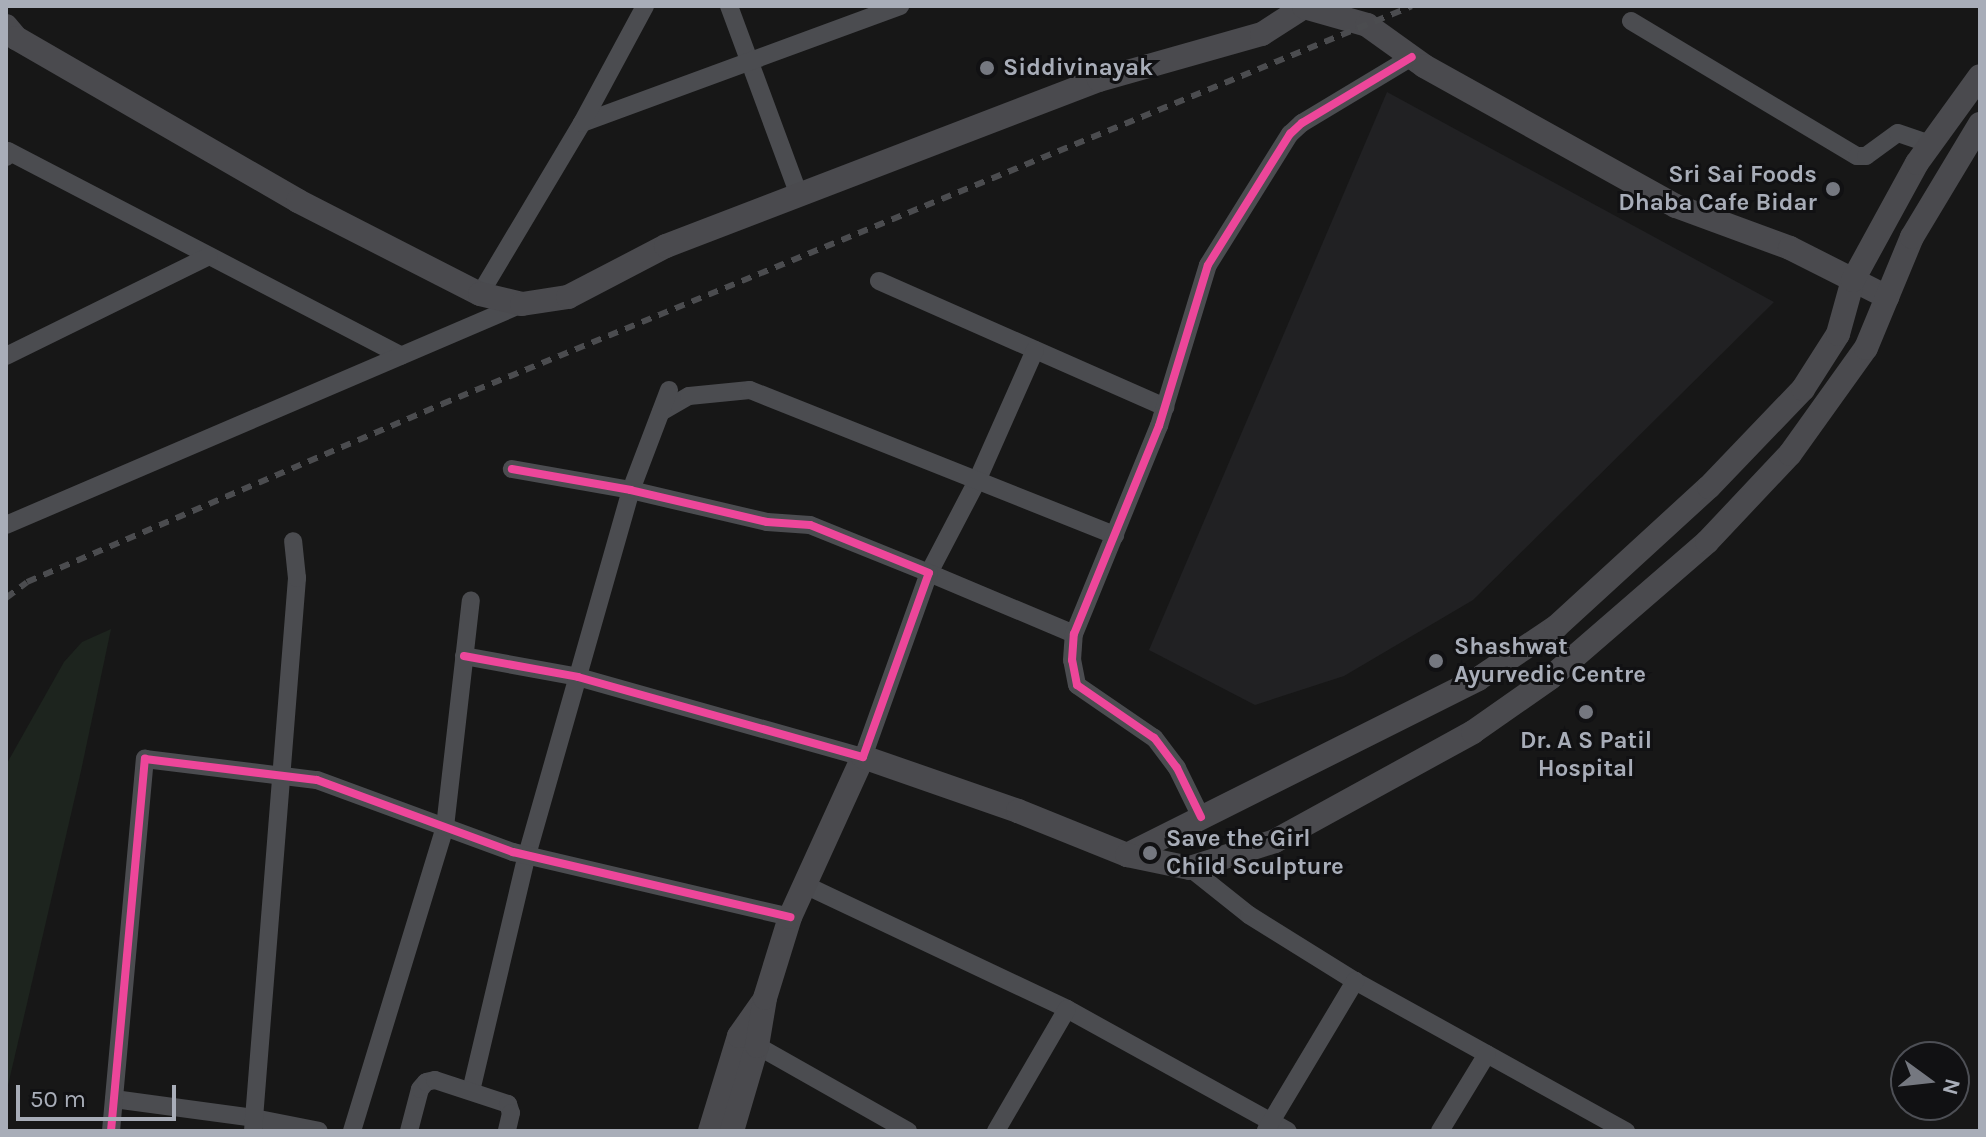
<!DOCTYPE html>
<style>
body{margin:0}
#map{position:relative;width:1986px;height:1137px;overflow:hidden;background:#171717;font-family:Karla,sans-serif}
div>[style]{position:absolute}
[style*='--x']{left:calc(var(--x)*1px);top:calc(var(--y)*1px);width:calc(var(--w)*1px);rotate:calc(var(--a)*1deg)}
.built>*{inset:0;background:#212123}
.green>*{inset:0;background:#1d241e}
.minor>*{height:18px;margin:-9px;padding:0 9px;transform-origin:9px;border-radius:9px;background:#4b4c50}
.secondary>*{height:24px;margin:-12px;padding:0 12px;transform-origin:12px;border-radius:12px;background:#4a4a4e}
.rail>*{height:6px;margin-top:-3px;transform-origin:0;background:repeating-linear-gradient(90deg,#4b4c4f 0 10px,transparent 0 18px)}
.cycleway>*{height:8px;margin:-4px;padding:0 4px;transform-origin:4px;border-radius:4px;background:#ed469a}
.dots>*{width:22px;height:22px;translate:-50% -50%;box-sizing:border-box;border:4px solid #111113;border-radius:50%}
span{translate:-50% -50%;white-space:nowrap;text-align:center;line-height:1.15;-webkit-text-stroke:6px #111113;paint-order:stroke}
.poi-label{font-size:24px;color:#a8adb8;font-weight:700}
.left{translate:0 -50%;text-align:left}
.right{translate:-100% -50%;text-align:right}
.frame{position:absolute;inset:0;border:8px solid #a8adb8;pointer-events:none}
.north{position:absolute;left:1890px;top:1041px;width:80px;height:80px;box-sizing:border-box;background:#111113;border:2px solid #4d4f55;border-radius:50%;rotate:105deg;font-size:22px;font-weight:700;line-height:32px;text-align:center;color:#a8adb8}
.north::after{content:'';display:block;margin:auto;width:28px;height:36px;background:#757880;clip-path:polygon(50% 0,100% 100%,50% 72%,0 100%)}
.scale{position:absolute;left:16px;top:1085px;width:160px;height:36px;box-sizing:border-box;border:4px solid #a8adb8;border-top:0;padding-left:10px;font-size:24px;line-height:28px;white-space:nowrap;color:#a8adb8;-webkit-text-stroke:6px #111113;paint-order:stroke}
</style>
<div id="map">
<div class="built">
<div style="clip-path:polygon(1387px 92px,1774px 302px,1473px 600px,1344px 676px,1255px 705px,1149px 650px)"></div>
</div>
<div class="green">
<div style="clip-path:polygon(111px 629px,81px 771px,6px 1094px,6px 765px,64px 662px,82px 642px)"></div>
</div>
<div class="minor">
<div style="--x:729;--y:6;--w:202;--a:69.7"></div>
<div style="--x:1631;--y:21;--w:263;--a:30.9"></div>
<div style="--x:1857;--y:156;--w:9;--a:0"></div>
<div style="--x:1866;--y:156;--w:39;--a:-36"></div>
<div style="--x:1898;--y:133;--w:34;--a:19"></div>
<div style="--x:582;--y:123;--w:339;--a:-20.2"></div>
<div style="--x:6;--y:157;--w:6;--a:-72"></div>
<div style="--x:8;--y:151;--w:443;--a:27.5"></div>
<div style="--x:879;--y:281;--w:313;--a:23.8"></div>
<div style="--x:480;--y:294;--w:199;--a:-59.2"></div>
<div style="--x:582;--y:123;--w:133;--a:-61.7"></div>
<div style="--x:1035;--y:350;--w:143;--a:113.9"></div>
<div style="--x:977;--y:481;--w:104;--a:117.6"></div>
<div style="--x:929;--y:573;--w:157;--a:22.8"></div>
<div style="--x:6;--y:356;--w:226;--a:-26.2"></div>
<div style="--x:661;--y:412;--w:32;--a:-30"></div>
<div style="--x:689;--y:396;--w:61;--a:-5.6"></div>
<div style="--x:750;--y:390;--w:393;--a:21.7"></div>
<div style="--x:6;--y:525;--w:561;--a:-23.19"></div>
<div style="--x:464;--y:656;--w:116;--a:10.4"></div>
<div style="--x:578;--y:677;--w:296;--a:15.7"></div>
<div style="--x:863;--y:757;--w:195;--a:-70.3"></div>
<div style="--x:929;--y:573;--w:128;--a:-158"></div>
<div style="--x:810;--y:525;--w:43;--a:-176"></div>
<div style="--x:767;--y:522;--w:140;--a:-166.8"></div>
<div style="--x:631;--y:490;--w:121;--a:-170"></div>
<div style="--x:1201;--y:817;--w:55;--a:-116.1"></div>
<div style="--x:1177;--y:768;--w:38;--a:-127"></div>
<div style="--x:1154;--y:738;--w:93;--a:-145.5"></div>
<div style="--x:1077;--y:685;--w:25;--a:-101"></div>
<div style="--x:1072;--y:660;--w:26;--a:-86"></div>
<div style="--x:1074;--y:634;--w:225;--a:-67.8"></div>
<div style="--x:1159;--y:426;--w:168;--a:-73.1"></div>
<div style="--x:1208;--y:265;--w:155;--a:-58"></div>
<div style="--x:1290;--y:134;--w:16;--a:-43"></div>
<div style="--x:1302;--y:123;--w:128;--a:-31"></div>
<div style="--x:1190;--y:868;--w:75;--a:38.5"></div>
<div style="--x:1249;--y:915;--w:125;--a:31.9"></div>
<div style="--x:1355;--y:981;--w:310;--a:29"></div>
<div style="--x:805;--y:885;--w:290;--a:25.3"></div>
<div style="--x:1067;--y:1009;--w:252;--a:28.9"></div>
<div style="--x:747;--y:1040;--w:185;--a:29.5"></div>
<div style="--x:471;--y:1091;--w:243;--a:-76.7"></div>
<div style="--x:527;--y:855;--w:380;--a:-74.1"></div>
<div style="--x:631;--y:490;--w:107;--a:-69.2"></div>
<div style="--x:114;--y:1099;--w:141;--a:7.7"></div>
<div style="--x:254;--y:1118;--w:66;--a:11.3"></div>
<div style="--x:1266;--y:1130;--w:174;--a:-59.1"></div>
<div style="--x:111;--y:1131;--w:374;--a:-84.8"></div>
<div style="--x:145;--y:759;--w:173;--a:7"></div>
<div style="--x:317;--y:780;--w:209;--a:20.2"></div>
<div style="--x:513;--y:852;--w:285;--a:13.2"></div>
<div style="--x:253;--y:1131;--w:555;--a:-85.45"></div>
<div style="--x:297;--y:578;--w:37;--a:-96"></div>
<div style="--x:352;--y:1131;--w:318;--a:-73"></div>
<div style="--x:445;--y:827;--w:228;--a:-83.5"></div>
<div style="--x:409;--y:1131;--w:43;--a:-75.3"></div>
<div style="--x:420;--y:1089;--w:9;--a:-49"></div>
<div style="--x:426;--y:1082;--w:9;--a:-13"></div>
<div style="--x:435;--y:1080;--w:77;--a:18.2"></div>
<div style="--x:508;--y:1104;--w:9;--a:72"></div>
<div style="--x:511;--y:1113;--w:18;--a:103"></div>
<div style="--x:996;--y:1131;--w:141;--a:-59.8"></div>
<div style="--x:1440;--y:1131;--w:90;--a:-58.6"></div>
</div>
<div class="secondary">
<div style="--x:6;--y:26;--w:16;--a:50"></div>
<div style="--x:16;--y:38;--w:326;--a:30"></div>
<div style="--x:298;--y:201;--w:204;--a:27.1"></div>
<div style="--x:480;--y:294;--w:43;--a:13.4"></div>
<div style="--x:522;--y:304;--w:47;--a:-8.7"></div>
<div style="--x:568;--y:297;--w:110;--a:-27.5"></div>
<div style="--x:666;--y:246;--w:464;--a:-21"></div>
<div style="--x:1099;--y:80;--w:169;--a:-15.8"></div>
<div style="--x:1262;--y:34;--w:50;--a:-32.7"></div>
<div style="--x:1304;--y:7;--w:66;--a:15.9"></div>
<div style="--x:1367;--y:25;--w:70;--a:35.7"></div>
<div style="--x:1424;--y:66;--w:288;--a:29.1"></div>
<div style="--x:1676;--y:206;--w:121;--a:20.2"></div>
<div style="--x:1790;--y:248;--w:109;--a:26.8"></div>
<div style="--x:1127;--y:855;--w:393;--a:-26.6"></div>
<div style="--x:1478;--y:679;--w:94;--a:-33.7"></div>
<div style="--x:1556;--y:627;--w:207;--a:-42.5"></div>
<div style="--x:1709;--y:487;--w:136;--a:-46.2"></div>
<div style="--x:1803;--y:389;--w:65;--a:-57.5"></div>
<div style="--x:1838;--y:334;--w:56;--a:-74.5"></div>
<div style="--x:1853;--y:280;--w:133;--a:-61.3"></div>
<div style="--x:1917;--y:163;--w:107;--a:-54.1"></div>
<div style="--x:710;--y:1131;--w:99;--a:-73"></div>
<div style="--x:739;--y:1036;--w:39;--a:-55"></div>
<div style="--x:732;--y:1131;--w:89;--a:-73.6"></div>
<div style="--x:757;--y:1046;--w:49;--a:-80.5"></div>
<div style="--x:765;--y:998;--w:85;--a:-72.8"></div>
<div style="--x:790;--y:917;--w:176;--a:-65.5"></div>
<div style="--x:863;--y:757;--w:164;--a:19.2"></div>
<div style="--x:1018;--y:811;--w:118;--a:22"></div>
<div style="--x:1127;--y:855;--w:64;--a:11.7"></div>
<div style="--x:1190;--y:868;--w:89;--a:-17.6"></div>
<div style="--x:1275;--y:841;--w:226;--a:-28.8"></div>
<div style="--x:1473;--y:732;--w:94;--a:-35"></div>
<div style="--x:1550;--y:678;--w:208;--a:-40.9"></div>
<div style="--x:1707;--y:542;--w:121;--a:-46.7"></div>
<div style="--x:1790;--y:454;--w:130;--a:-54.4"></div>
<div style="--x:1866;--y:348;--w:120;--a:-67.5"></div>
<div style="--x:1912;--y:237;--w:132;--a:-59"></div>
</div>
<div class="rail">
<div style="--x:6;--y:598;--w:26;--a:-37"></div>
<div style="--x:27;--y:582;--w:452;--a:-23.2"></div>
<div style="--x:442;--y:404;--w:1048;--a:-22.31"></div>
</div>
<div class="cycleway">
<div style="--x:464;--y:656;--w:116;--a:10.4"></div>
<div style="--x:578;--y:677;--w:296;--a:15.7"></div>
<div style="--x:863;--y:757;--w:195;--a:-70.3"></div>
<div style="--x:929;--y:573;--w:128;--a:-158"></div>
<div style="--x:810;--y:525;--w:43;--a:-176"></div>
<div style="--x:767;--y:522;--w:140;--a:-166.8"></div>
<div style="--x:631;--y:490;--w:121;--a:-170"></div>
<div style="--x:1201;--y:817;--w:55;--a:-116.1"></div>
<div style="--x:1177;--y:768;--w:38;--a:-127"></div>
<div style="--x:1154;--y:738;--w:93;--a:-145.5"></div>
<div style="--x:1077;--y:685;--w:25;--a:-101"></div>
<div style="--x:1072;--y:660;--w:26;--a:-86"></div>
<div style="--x:1074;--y:634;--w:225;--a:-67.8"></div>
<div style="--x:1159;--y:426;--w:168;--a:-73.1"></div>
<div style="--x:1208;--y:265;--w:155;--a:-58"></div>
<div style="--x:1290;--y:134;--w:16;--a:-43"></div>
<div style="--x:1302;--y:123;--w:128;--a:-31"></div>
<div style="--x:111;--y:1131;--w:374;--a:-84.8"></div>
<div style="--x:145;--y:759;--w:173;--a:7"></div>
<div style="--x:317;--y:780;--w:209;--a:20.2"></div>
<div style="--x:513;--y:852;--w:285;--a:13.2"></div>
</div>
<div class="dots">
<div style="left:987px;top:68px;background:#757880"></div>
<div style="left:1833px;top:189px;background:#757880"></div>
<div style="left:1436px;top:661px;background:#757880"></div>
<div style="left:1586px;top:712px;background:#757880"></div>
<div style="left:1150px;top:853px;background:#757880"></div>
</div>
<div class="poi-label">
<span class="left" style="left:1003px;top:68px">Siddivinayak</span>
<span class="right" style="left:1817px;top:189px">Sri Sai Foods<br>Dhaba Cafe Bidar</span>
<span class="left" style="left:1454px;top:661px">Shashwat<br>Ayurvedic Centre</span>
<span style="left:1586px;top:755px">Dr. A S Patil<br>Hospital</span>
<span class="left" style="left:1166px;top:853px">Save the Girl<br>Child Sculpture</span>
</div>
<div class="frame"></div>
<div class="north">N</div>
<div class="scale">50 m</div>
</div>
